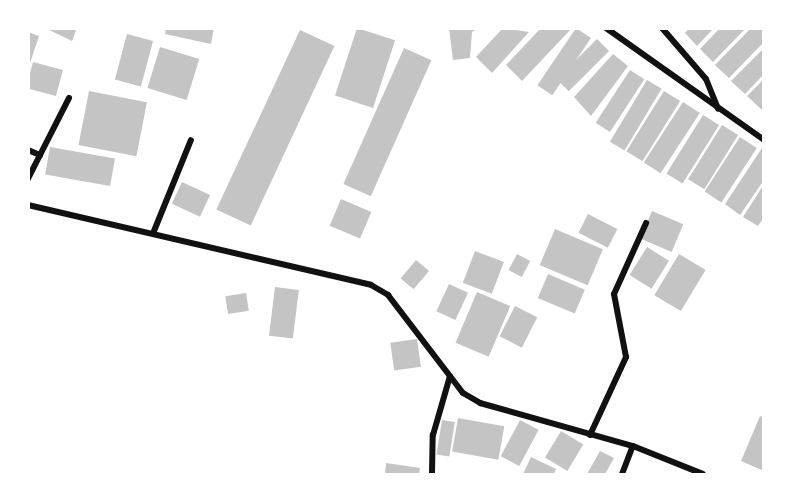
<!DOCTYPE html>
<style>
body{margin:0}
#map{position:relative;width:792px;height:503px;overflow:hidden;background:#fff;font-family:"Varela Round",sans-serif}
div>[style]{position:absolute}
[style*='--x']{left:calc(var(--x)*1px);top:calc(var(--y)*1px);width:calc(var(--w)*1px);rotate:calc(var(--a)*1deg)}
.building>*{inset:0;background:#c4c4c4;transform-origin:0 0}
.minor>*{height:6px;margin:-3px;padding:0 3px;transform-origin:3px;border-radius:3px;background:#111}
span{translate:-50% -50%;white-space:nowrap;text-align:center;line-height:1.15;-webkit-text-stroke:6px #fff;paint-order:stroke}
.frame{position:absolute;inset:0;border:30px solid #fff;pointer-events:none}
</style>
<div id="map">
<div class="building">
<div style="clip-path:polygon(45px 28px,77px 28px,72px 41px)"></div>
<div style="clip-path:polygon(166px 28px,214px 28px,211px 44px,165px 34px)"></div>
<div style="left:357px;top:28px;width:40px;height:71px;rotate:18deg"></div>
<div style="clip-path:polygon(449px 28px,478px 28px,472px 32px,470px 58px,453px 60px)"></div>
<div style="clip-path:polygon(503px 28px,529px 32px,492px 73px,476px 57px)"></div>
<div style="clip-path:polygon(541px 28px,572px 28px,522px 81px,506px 65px)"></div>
<div style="left:576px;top:28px;width:18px;height:69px;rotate:34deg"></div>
<div style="clip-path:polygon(689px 28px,714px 28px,697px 46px,685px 33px)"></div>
<div style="clip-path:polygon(720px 28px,746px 28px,713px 62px,700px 49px)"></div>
<div style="clip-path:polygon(751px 28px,764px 28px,764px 42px,729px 78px,715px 65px)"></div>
<div style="left:300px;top:30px;width:38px;height:198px;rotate:25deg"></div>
<div style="clip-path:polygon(28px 32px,39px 36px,29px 66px,28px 65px)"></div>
<div style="left:127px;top:34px;width:27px;height:47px;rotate:15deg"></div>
<div style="left:597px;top:39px;width:17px;height:57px;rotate:45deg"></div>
<div style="left:160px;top:47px;width:41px;height:43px;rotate:17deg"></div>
<div style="left:404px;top:48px;width:30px;height:149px;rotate:24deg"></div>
<div style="clip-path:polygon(764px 48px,764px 74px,745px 94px,731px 81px)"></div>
<div style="clip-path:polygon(613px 54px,628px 66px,591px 116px,574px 97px)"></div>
<div style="left:33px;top:62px;width:31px;height:27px;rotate:15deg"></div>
<div style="left:630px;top:70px;width:17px;height:63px;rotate:33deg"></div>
<div style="clip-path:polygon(764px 79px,764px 109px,762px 110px,747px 96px)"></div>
<div style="left:647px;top:80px;width:17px;height:72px;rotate:31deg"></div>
<div style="left:89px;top:91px;width:59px;height:55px;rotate:11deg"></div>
<div style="left:664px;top:91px;width:19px;height:71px;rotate:32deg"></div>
<div style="left:683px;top:102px;width:20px;height:72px;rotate:33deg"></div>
<div style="left:703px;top:115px;width:19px;height:69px;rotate:32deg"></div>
<div style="left:722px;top:125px;width:19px;height:64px;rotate:32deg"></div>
<div style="left:740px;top:137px;width:20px;height:65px;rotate:33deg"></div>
<div style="left:50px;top:147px;width:66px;height:28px;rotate:10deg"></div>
<div style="clip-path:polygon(762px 148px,764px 180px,740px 215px,725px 204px)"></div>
<div style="left:182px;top:182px;width:31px;height:24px;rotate:25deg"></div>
<div style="clip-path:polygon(764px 184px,764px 217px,758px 226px,743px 217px)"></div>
<div style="left:341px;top:199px;width:33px;height:29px;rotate:23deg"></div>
<div style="left:652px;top:211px;width:34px;height:30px;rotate:23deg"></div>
<div style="left:588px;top:214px;width:33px;height:21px;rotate:27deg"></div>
<div style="left:555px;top:229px;width:52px;height:39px;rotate:23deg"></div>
<div style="left:647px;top:247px;width:26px;height:33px;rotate:32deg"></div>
<div style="left:475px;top:251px;width:31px;height:34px;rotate:21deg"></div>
<div style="left:517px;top:254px;width:15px;height:18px;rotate:28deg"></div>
<div style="left:679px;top:254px;width:31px;height:48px;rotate:31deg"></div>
<div style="left:416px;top:260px;width:17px;height:24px;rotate:40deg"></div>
<div style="left:548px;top:274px;width:40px;height:26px;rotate:23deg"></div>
<div style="left:449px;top:284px;width:21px;height:30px;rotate:25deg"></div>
<div style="left:275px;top:287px;width:24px;height:49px;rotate:7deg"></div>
<div style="left:477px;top:292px;width:36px;height:55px;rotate:23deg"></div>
<div style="left:246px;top:293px;width:18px;height:21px;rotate:81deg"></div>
<div style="left:515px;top:306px;width:25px;height:34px;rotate:27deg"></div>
<div style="left:417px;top:339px;width:28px;height:27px;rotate:82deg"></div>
<div style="clip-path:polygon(760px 416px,764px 418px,764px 471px,741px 461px)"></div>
<div style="left:458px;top:418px;width:47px;height:34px;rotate:10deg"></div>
<div style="left:442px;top:420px;width:13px;height:35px;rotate:9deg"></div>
<div style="left:520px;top:420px;width:21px;height:41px;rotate:28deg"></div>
<div style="left:561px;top:431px;width:26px;height:31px;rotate:31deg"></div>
<div style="clip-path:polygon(600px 451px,614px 458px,605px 474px,587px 474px)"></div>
<div style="clip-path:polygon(531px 457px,556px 469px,554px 474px,523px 474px)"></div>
<div style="clip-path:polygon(386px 463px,420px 468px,419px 474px,385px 474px)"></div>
</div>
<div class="minor">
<div style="--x:606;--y:28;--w:194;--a:35.3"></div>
<div style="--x:662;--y:28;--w:67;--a:49.2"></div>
<div style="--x:706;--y:79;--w:32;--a:68"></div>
<div style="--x:28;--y:150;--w:13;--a:23"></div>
<div style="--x:40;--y:155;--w:27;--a:117"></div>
<div style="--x:40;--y:155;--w:64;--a:-63"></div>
<div style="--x:28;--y:205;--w:352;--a:13.1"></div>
<div style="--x:371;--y:285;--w:20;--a:30"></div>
<div style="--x:388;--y:295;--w:123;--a:52.6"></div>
<div style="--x:463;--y:393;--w:20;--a:30"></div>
<div style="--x:480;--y:403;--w:159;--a:15.7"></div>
<div style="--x:633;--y:446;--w:75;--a:21.8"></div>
<div style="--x:154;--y:231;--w:98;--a:-67.9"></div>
<div style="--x:590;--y:435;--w:86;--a:-65.2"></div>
<div style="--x:626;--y:357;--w:64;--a:-100.8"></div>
<div style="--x:614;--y:294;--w:78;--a:-65.7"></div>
<div style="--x:432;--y:474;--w:39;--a:-89"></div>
<div style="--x:433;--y:435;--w:61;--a:-73.9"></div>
<div style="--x:622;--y:474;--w:30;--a:-69"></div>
</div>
<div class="frame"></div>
</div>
